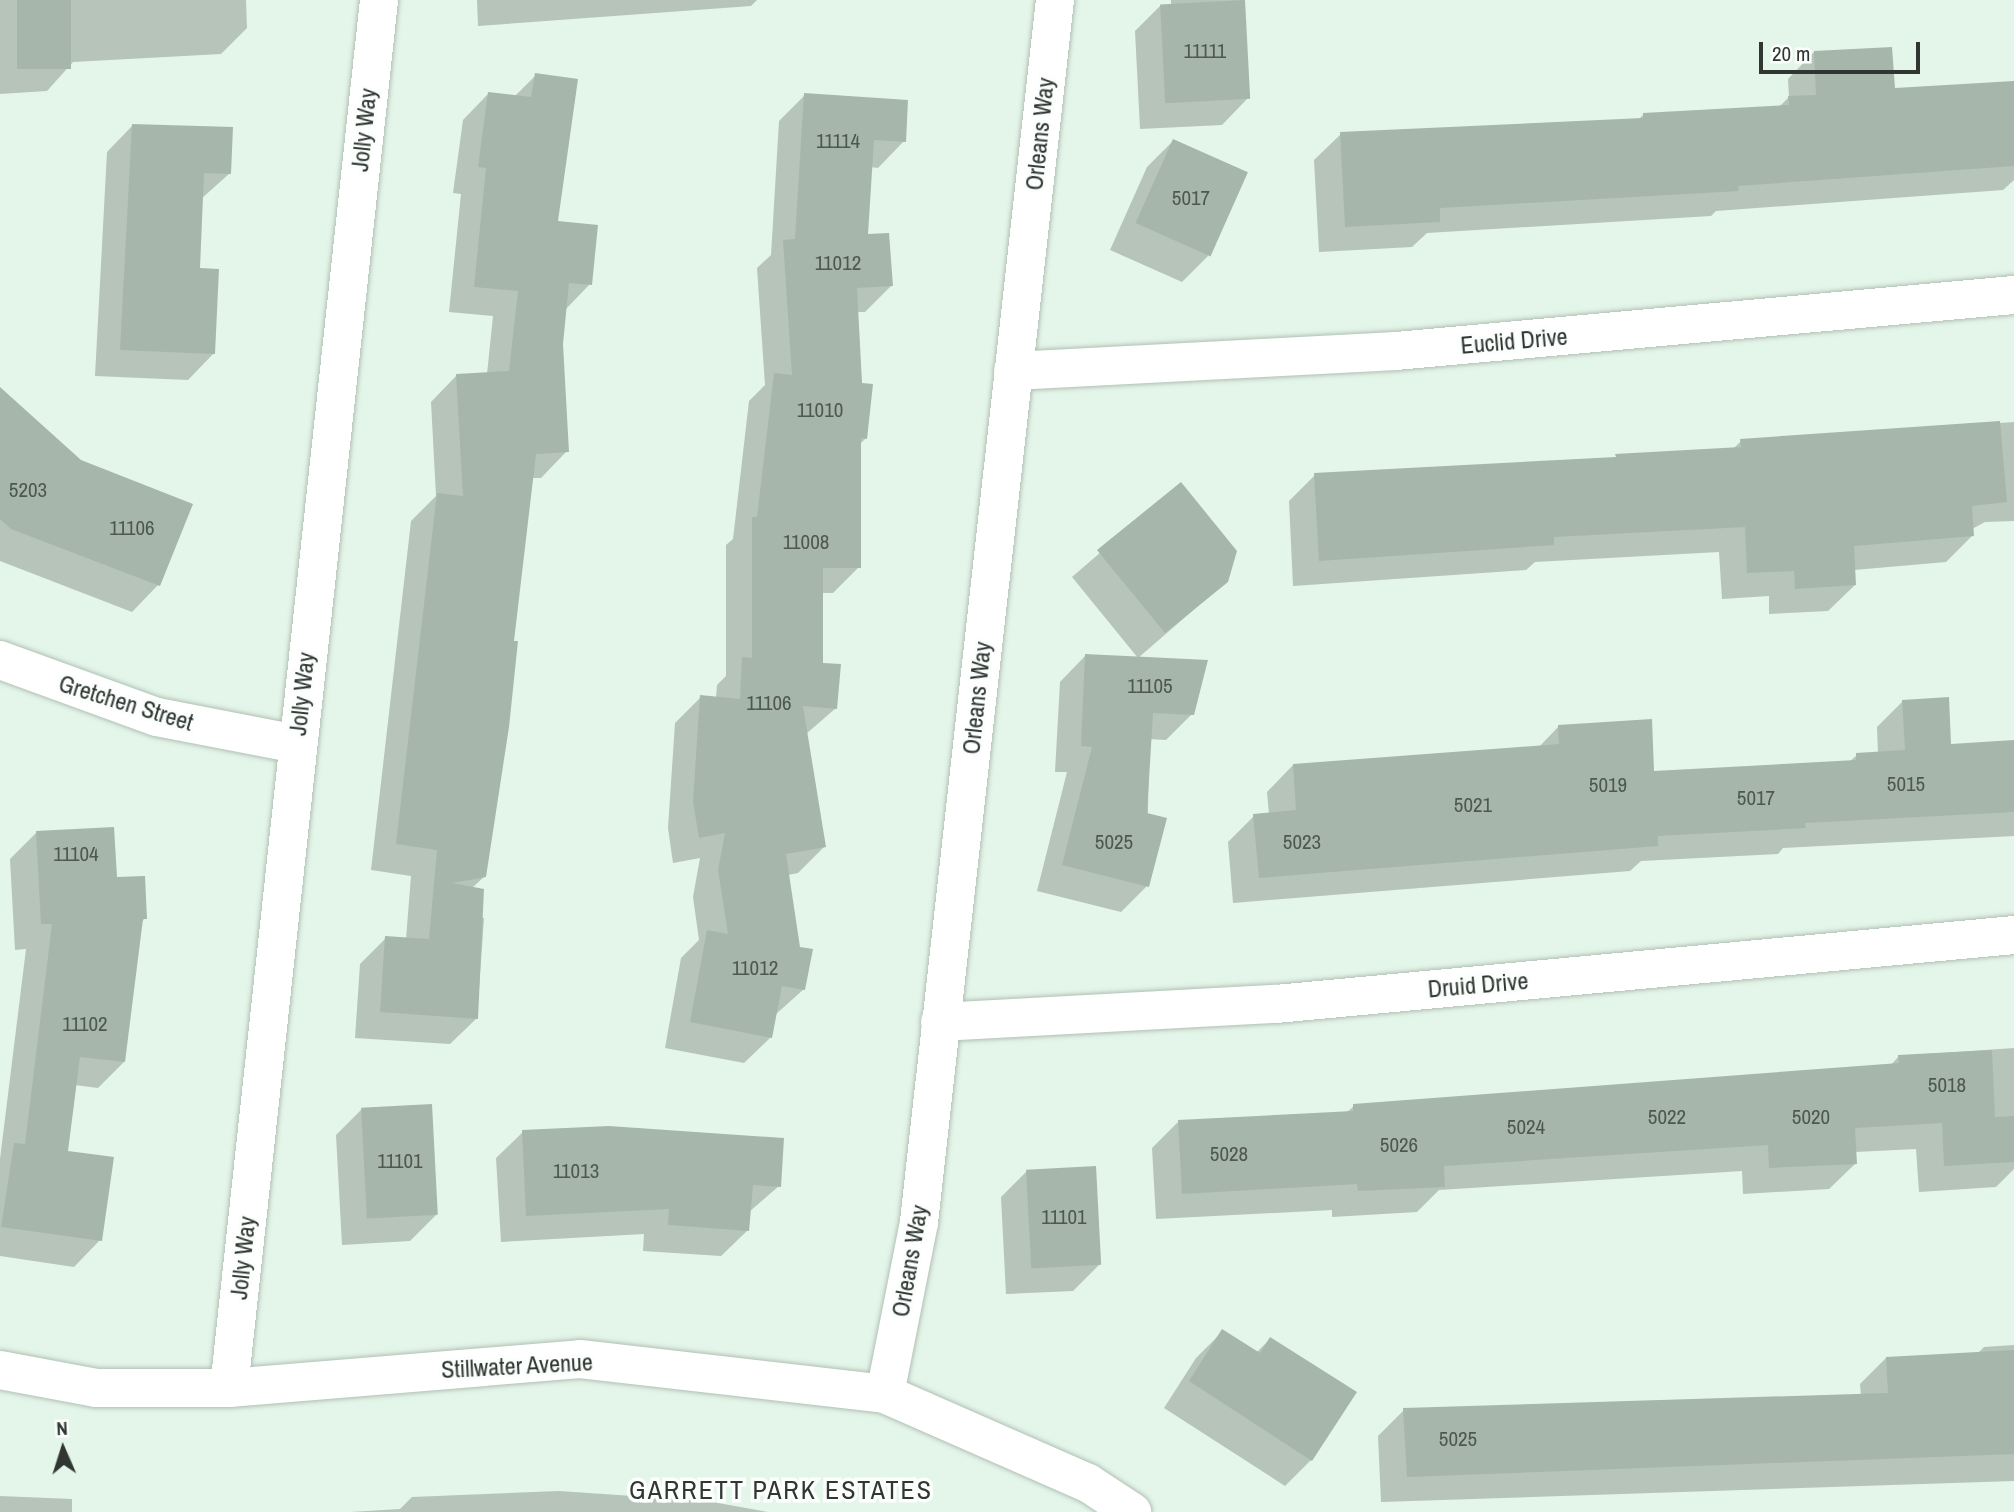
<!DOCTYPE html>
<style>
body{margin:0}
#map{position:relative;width:2014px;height:1512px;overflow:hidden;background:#e4f5e9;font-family:"Archivo Narrow",sans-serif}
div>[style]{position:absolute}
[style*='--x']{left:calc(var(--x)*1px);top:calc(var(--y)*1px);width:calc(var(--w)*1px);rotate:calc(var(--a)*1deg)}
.shadow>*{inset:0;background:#0003}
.building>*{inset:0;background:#a7b6ab;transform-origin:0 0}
.roads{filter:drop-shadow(0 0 2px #b0c0b5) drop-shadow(0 0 2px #b0c0b5)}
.minor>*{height:38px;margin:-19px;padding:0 19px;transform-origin:19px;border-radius:19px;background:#fff}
.tertiary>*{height:38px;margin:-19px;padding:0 19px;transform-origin:19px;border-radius:19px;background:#fff}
span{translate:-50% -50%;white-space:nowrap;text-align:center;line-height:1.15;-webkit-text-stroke:7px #fbfefc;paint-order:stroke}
.number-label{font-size:21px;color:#4e5750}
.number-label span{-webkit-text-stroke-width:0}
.street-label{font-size:24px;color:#303732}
.neighbourhood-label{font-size:26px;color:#303732;letter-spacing:2px}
.north{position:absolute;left:28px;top:1414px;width:70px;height:70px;-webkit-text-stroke:5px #fbfefc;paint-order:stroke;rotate:357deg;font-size:19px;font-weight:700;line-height:28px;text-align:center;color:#303732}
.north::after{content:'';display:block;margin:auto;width:24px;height:32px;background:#303732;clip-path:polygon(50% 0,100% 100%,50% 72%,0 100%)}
.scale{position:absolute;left:1759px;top:42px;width:161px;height:32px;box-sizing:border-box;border:4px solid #303732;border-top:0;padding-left:9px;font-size:21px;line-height:24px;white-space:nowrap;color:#303732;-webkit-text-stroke:5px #fbfefc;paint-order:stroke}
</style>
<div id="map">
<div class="shadow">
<div style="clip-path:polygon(0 0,246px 0,247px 28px,221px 54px,73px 62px,47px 91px,0 94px)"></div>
<div style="clip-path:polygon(477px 0,757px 0,751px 6px,478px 26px)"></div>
<div style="clip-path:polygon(1171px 0,1243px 0,1248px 98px,1222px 125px,1140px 129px,1135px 31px,1161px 5px,1171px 5px)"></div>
<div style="clip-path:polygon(1814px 52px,1893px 90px,2014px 83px,2014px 180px,2003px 190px,1716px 211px,1711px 216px,1427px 233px,1412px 247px,1319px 252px,1314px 160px,1341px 134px,1638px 120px,1644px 114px,1779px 107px,1789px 97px,1788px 79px)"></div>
<div style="clip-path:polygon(536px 75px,556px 222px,590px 284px,565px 310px,561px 344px,567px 451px,541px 478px,532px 478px,485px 876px,472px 888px,478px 918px,484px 918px,477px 1018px,450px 1044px,355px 1038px,360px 964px,386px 938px,406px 939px,411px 876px,371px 870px,411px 521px,436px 496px,431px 402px,457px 375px,487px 374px,493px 316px,449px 312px,461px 194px,453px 193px,463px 120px,489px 93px,514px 97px)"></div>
<div style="clip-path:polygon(805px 95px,904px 141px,878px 168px,871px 167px,866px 236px,891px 286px,865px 312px,856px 312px,866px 438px,859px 445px,859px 567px,833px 593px,821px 593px,822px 664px,836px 708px,806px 734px,824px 847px,798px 873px,788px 875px,804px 989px,775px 1015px,771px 1037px,744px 1063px,665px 1048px,681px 958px,699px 940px,693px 897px,700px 858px,673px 863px,668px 828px,675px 723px,701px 697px,716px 698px,717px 685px,726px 676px,726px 545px,733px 539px,749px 401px,765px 385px,757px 268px,771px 255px,779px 121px)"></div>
<div style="clip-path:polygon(133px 125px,230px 173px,201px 199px,198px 270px,214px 353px,188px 380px,95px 376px,107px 152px)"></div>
<div style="clip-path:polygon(1173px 141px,1208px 256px,1182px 282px,1110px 250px,1147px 167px)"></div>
<div style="clip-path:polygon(0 392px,80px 461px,190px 505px,158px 585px,132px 612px,0 561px)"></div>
<div style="clip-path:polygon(2014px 422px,2014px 521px,1985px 522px,1972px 529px,1972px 536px,1946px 562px,1854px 570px,1855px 585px,1828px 611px,1769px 614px,1769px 596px,1722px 599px,1719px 552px,1535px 562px,1526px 570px,1293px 586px,1289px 501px,1315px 475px,1612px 459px,1733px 449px,1741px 441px)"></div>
<div style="clip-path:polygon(1180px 484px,1227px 581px,1138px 658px,1192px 714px,1166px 740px,1149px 739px,1147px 886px,1121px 912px,1037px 891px,1067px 772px,1055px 772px,1060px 682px,1086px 655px,1138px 658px,1072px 577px)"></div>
<div style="clip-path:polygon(1903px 701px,1950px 745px,2014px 742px,2014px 836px,1783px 848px,1778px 854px,1641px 861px,1630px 871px,1233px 903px,1228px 842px,1254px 816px,1269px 814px,1267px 792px,1293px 765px,1538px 748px,1559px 726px,1653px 773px,1849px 762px,1857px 755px,1878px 754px,1877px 727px)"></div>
<div style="clip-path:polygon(36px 833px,115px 879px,145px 918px,141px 923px,124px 1062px,98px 1088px,75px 1085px,67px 1152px,100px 1240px,74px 1267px,0 1256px,0 1159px,26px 949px,15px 950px,10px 859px)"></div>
<div style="clip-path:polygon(2014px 1048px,2014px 1169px,1996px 1187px,1919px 1192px,1916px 1149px,1855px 1152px,1856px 1163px,1829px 1189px,1743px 1194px,1742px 1171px,1439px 1190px,1417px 1212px,1332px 1217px,1332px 1210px,1156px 1219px,1152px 1148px,1178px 1122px,1346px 1113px,1354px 1106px,1891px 1065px,1899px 1056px)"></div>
<div style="clip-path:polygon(362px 1109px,436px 1215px,410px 1241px,342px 1245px,336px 1135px)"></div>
<div style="clip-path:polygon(523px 1132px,779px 1186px,749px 1212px,748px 1230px,721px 1256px,643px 1251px,644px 1234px,501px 1242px,496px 1158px)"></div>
<div style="clip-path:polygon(1027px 1171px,1100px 1264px,1073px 1291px,1006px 1294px,1001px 1197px)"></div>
<div style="clip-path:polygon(1222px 1332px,1256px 1353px,1270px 1339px,1311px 1460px,1285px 1486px,1164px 1408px,1196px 1358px)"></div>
<div style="clip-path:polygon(2014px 1345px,2014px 1481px,1381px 1502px,1378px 1436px,1404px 1410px,1861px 1396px,1860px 1384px,1886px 1358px,1977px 1354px,1984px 1347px)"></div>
<div style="clip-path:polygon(559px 1491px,707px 1501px,768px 1512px,350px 1512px,400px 1509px,412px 1497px)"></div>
<div style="clip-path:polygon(0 1496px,72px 1499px,72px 1512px,0 1512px)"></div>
</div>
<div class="building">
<div style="left:17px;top:0;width:54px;height:69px"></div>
<div style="left:1245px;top:0;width:99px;height:85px;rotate:87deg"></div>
<div style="clip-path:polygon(1892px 47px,1895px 88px,2014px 81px,2014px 166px,1738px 186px,1739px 191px,1440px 208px,1440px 222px,1345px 227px,1340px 132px,1643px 118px,1643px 113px,1789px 105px,1788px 96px,1816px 95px,1814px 51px)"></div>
<div style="clip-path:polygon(535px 73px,578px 79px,558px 221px,598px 225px,592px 285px,569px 283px,563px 344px,569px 452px,536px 454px,514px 641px,518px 641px,509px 727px,486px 877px,452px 883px,484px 889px,478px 1019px,380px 1012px,385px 936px,429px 939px,437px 850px,396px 844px,437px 493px,463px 496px,456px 374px,509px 371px,518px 291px,474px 287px,486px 168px,478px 167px,488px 92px,531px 97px)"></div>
<div style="clip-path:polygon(804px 93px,908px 100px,906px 142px,874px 140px,868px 234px,889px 233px,893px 286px,857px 288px,862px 383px,873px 384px,867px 439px,861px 438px,861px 568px,823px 568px,823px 663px,841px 664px,837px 709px,803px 706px,826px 847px,786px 854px,800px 947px,813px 949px,805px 990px,782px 986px,772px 1038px,690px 1022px,707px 930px,728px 934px,718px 870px,725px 833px,699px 838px,693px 801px,700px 695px,740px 699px,742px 657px,752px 658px,752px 517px,757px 517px,774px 373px,792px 375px,783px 240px,795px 239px)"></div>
<div style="clip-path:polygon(132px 124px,233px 127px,231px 174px,204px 173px,200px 268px,219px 269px,215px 354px,120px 350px)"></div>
<div style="left:1173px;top:139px;width:82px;height:92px;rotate:24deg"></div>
<div style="clip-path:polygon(0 387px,81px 460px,193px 504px,160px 586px,11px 529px,0 519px)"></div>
<div style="clip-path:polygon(2000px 421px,2007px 502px,1972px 506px,1974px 536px,1854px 546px,1856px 585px,1795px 589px,1794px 571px,1747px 573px,1745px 527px,1554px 537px,1554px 545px,1319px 561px,1314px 473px,1616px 457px,1615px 454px,1741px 447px,1740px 439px)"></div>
<div style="clip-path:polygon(1181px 482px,1237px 551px,1228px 582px,1165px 633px,1097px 550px)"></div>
<div style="clip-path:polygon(1085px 654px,1208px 660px,1194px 715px,1153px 713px,1147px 813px,1167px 818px,1149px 887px,1062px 865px,1092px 747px,1081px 746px)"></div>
<div style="clip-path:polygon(1949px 697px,1951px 744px,2014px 740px,2014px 812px,1805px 823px,1806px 828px,1658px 836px,1658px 846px,1259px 878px,1253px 814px,1296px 810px,1293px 764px,1559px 744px,1558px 725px,1652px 719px,1654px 771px,1856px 760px,1856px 753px,1905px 750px,1902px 700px)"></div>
<div style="clip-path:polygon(114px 827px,117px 877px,145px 876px,147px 919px,143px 919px,125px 1062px,80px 1057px,68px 1151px,114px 1157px,102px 1241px,1px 1227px,14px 1143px,25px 1144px,52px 924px,41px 924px,36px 831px)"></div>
<div style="clip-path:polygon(1992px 1050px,1995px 1117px,2014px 1116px,2014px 1162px,1944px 1166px,1942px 1123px,1855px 1128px,1857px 1164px,1769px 1168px,1768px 1145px,1444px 1166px,1445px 1187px,1358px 1191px,1357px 1184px,1182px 1194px,1178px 1120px,1353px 1111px,1353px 1104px,1899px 1063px,1898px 1055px)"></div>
<div style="left:432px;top:1104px;width:111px;height:71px;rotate:87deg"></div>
<div style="clip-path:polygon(609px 1126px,784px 1138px,781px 1187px,753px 1185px,749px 1231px,668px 1225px,669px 1209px,526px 1216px,522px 1130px)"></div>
<div style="left:1096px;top:1166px;width:99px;height:70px;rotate:87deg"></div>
<div style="clip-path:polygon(1222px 1329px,1260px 1353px,1270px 1337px,1357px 1392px,1312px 1461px,1189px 1381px)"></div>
<div style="clip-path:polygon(2014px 1350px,2014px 1454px,1407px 1477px,1403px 1408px,1888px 1393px,1886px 1357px)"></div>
</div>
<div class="roads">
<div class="minor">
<div style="--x:1013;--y:371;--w:384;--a:-3"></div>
<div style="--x:1396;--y:351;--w:621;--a:-5.18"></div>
<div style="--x:0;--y:660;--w:167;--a:20"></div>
<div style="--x:157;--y:717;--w:143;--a:10.9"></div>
<div style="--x:940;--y:1022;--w:336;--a:-3.1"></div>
<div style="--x:1276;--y:1004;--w:741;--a:-5.34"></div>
<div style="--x:229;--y:1388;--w:1396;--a:-83.83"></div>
<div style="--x:885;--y:1394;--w:175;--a:-78.8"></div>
<div style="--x:919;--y:1222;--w:1230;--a:-83.65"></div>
</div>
<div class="tertiary">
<div style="--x:0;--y:1370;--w:98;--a:10.6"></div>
<div style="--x:96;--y:1388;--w:133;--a:0"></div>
<div style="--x:229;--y:1388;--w:352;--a:-4.7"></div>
<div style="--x:580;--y:1359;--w:307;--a:6.5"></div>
<div style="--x:885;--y:1394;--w:222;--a:23.7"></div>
<div style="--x:1088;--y:1483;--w:53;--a:33.4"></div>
</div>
</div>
<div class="number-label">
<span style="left:1205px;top:51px">11111</span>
<span style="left:838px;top:141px">11114</span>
<span style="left:1191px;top:198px">5017</span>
<span style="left:838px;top:263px">11012</span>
<span style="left:820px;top:410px">11010</span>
<span style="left:28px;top:490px">5203</span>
<span style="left:132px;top:528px">11106</span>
<span style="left:806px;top:542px">11008</span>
<span style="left:1150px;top:686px">11105</span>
<span style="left:769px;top:703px">11106</span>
<span style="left:1906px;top:784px">5015</span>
<span style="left:1608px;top:785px">5019</span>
<span style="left:1756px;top:798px">5017</span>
<span style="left:1473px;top:805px">5021</span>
<span style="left:1114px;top:842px">5025</span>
<span style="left:1302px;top:842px">5023</span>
<span style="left:76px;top:854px">11104</span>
<span style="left:755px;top:968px">11012</span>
<span style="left:85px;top:1024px">11102</span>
<span style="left:1947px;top:1085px">5018</span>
<span style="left:1667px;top:1117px">5022</span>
<span style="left:1811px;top:1117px">5020</span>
<span style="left:1526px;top:1127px">5024</span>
<span style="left:1399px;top:1145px">5026</span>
<span style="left:1229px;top:1154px">5028</span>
<span style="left:400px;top:1161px">11101</span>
<span style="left:576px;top:1171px">11013</span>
<span style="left:1064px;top:1217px">11101</span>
<span style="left:1458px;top:1439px">5025</span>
</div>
<div class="street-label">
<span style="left:364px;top:130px;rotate:-84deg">Jolly Way</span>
<span style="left:1040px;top:134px;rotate:-84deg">Orleans Way</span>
<span style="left:1514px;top:341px;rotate:-5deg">Euclid Drive</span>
<span style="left:302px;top:694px;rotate:-84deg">Jolly Way</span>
<span style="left:977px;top:698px;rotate:-84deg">Orleans Way</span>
<span style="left:126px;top:703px;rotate:17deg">Gretchen Street</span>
<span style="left:1478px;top:985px;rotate:-5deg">Druid Drive</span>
<span style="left:243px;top:1258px;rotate:-84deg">Jolly Way</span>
<span style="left:910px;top:1261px;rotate:-80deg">Orleans Way</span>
<span style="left:517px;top:1366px;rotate:-3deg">Stillwater Avenue</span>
</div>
<div class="neighbourhood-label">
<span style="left:781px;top:1490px">GARRETT PARK ESTATES</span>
</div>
<div class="north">N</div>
<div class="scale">20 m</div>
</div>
